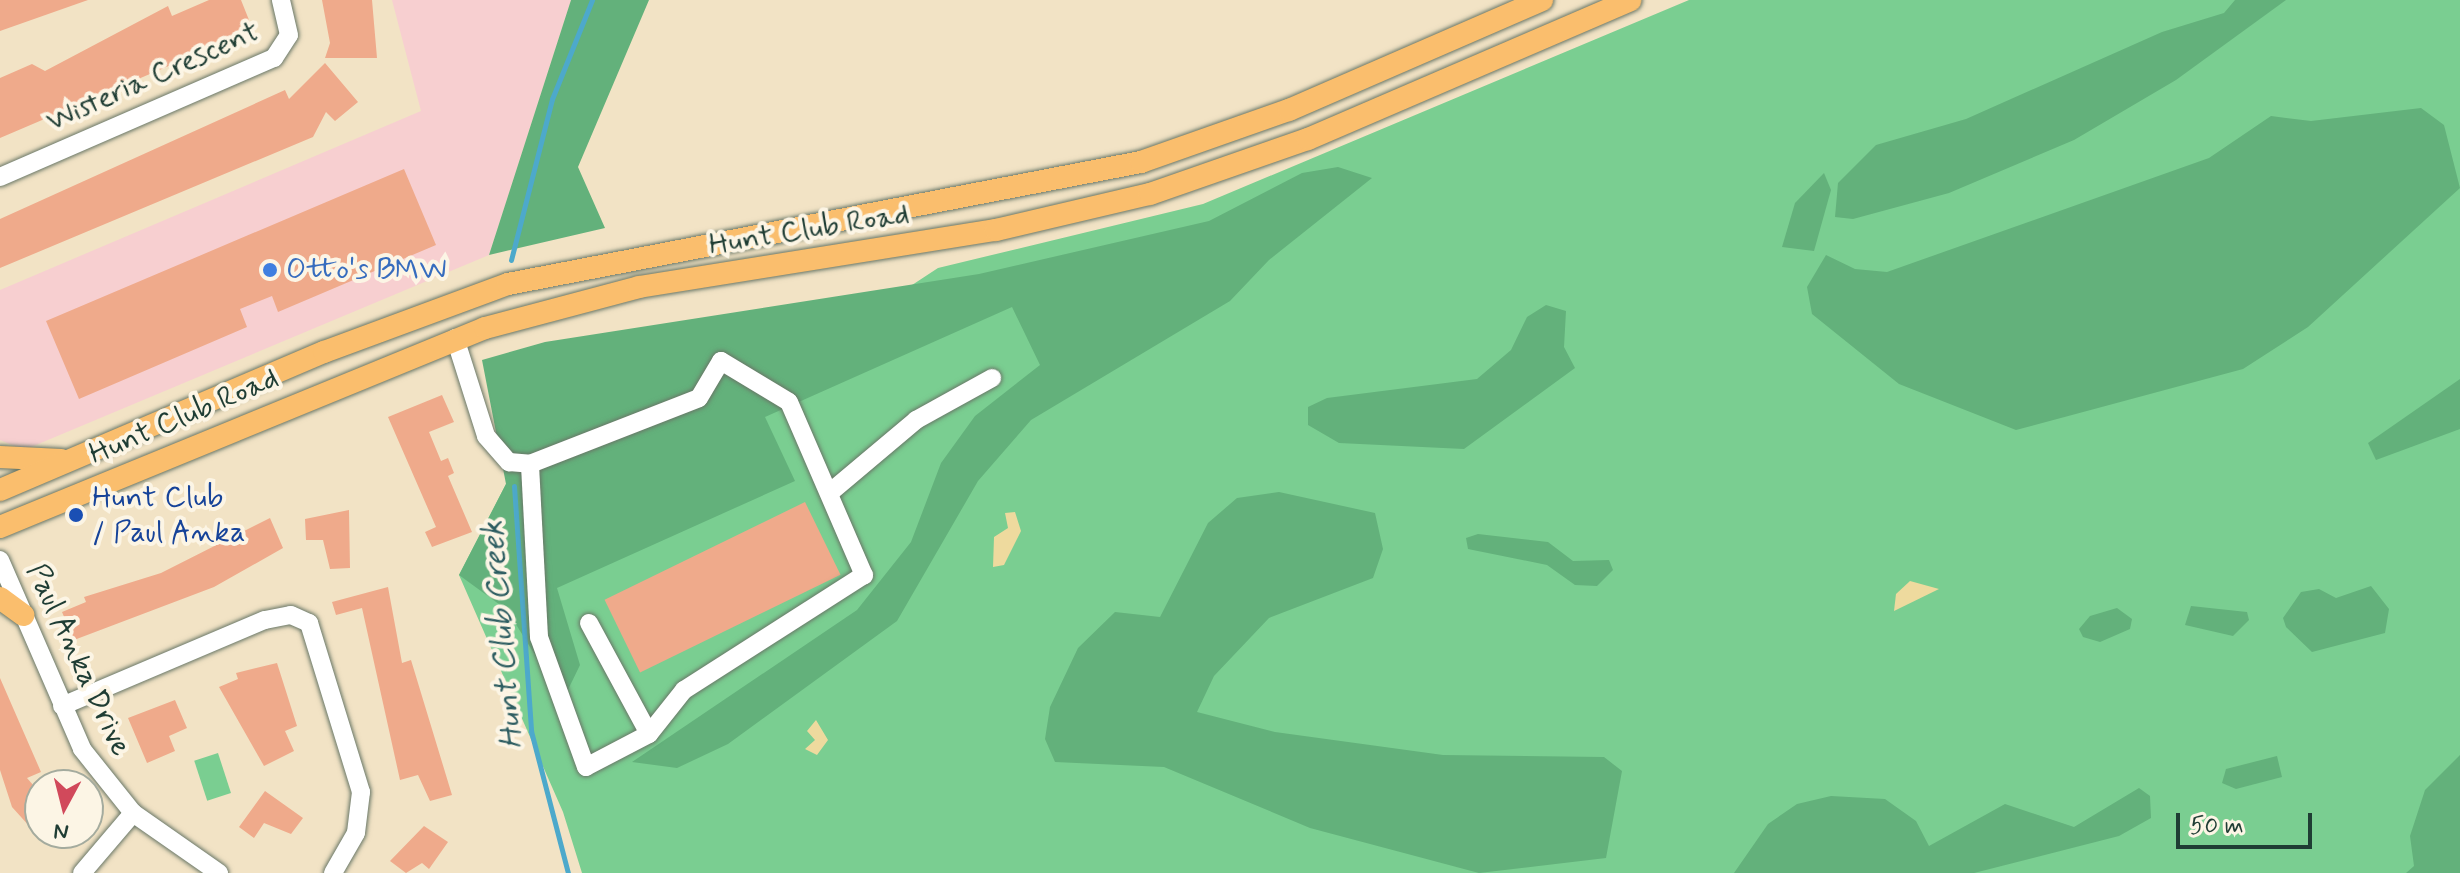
<!DOCTYPE html>
<style>
body{margin:0}
#map{position:relative;width:2460px;height:873px;overflow:hidden;background:#f2e3c5;font-family:Mynerve,sans-serif}
div>[style]{position:absolute}
[style*='--x']{left:calc(var(--x)*1px);top:calc(var(--y)*1px);width:calc(var(--w)*1px);rotate:calc(var(--a)*1deg)}
.built>*{inset:0;background:#f7cfd0}
.green>*{inset:0;background:#7ace91;transform-origin:0 0}
.forest>*{inset:0;background:#63b17b}
.sand>*{inset:0;background:#eeda9e}
.stream>*{height:5px;margin:-2.5px;padding:0 2.5px;transform-origin:2.5px;border-radius:2.5px;background:#4da9cb}
.building>*{inset:0;background:#efaa8b;transform-origin:0 0}
.roads{filter:drop-shadow(0 0 2px #697767) drop-shadow(0 0 2px #697767)}
.minor>*{height:18px;margin:-9px;padding:0 9px;transform-origin:9px;border-radius:9px;background:#fff}
.major>*{height:22px;margin:-11px;padding:0 11px;transform-origin:11px;border-radius:11px;background:#fabe6d}
.dots>*{width:22px;height:22px;translate:-50% -50%;box-sizing:border-box;border:4px solid #fcf5e5;border-radius:50%}
span{translate:-50% -50%;white-space:nowrap;text-align:center;line-height:1.15;-webkit-text-stroke:8px #fcf5e5;paint-order:stroke}
.street-label{font-size:30px;color:#1f3d34}
.shop-label{font-size:30px;color:#366cbe}
.left{translate:0 -50%;text-align:left}
.transit-label{font-size:30px;color:#164399}
.water-label{font-size:32px;color:#2d5d61;font-style:italic}
.north{position:absolute;left:24px;top:769px;width:80px;height:80px;box-sizing:border-box;background:#fcf5e5;border:2px solid #a4ab9e;border-radius:50%;rotate:187deg;font-size:22px;font-weight:700;line-height:32px;text-align:center;color:#1f3d34}
.north::after{content:'';display:block;margin:auto;width:28px;height:36px;background:#d1495b;clip-path:polygon(50% 0,100% 100%,50% 72%,0 100%)}
.scale{position:absolute;left:2176px;top:813px;width:136px;height:36px;box-sizing:border-box;border:4px solid #1f3d34;border-top:0;padding-left:10px;font-size:24px;line-height:28px;white-space:nowrap;color:#1f3d34;-webkit-text-stroke:6px #fcf5e5;paint-order:stroke}
</style>
<div id="map">
<div class="built">
<div style="clip-path:polygon(392px 0,571px 0,489px 255px,24px 450px,0 440px,0 290px,421px 111px)"></div>
</div>
<div class="green">
<div style="clip-path:polygon(1689px 0,2460px 0,2460px 873px,582px 873px,563px 812px,459px 575px,506px 484px,764px 382px,938px 268px,1203px 204px)"></div>
<div style="left:218px;top:753px;width:42px;height:25px;rotate:72deg"></div>
</div>
<div class="forest">
<div style="clip-path:polygon(571px 0,649px 0,578px 167px,605px 228px,489px 255px)"></div>
<div style="clip-path:polygon(2235px 0,2286px 0,2176px 80px,2074px 140px,1949px 193px,1853px 219px,1835px 217px,1838px 183px,1876px 145px,1966px 119px,2162px 32px,2224px 13px)"></div>
<div style="clip-path:polygon(2421px 108px,2444px 125px,2460px 188px,2308px 327px,2243px 369px,2016px 430px,1899px 384px,1812px 314px,1807px 287px,1826px 255px,1855px 269px,1887px 272px,2209px 158px,2271px 116px,2311px 121px)"></div>
<div style="clip-path:polygon(1338px 167px,1372px 178px,1269px 260px,1230px 301px,1031px 420px,978px 481px,897px 621px,728px 744px,677px 768px,632px 762px,857px 610px,911px 542px,941px 463px,975px 416px,1040px 365px,1012px 307px,765px 417px,795px 481px,557px 588px,580px 665px,563px 700px,507px 610px,459px 575px,506px 484px,482px 360px,545px 342px,979px 274px,1209px 221px,1302px 173px)"></div>
<div style="clip-path:polygon(1824px 173px,1831px 190px,1814px 251px,1782px 247px,1795px 203px)"></div>
<div style="clip-path:polygon(1546px 305px,1566px 311px,1564px 347px,1575px 368px,1464px 449px,1339px 443px,1308px 425px,1308px 407px,1327px 398px,1477px 379px,1511px 350px,1527px 317px)"></div>
<div style="clip-path:polygon(2460px 379px,2460px 429px,2376px 460px,2368px 443px)"></div>
<div style="clip-path:polygon(1279px 492px,1375px 513px,1383px 549px,1373px 578px,1269px 618px,1214px 676px,1197px 712px,1275px 732px,1443px 755px,1604px 757px,1622px 771px,1606px 858px,1479px 873px,1310px 828px,1164px 767px,1055px 762px,1045px 739px,1050px 707px,1078px 648px,1115px 612px,1160px 617px,1208px 523px,1237px 498px)"></div>
<div style="clip-path:polygon(1478px 534px,1548px 542px,1573px 561px,1609px 560px,1613px 570px,1597px 586px,1575px 585px,1547px 565px,1468px 549px,1466px 538px)"></div>
<div style="clip-path:polygon(2371px 586px,2389px 609px,2385px 633px,2312px 652px,2286px 627px,2283px 618px,2301px 592px,2319px 589px,2336px 598px)"></div>
<div style="clip-path:polygon(2191px 606px,2247px 612px,2249px 620px,2233px 636px,2185px 625px)"></div>
<div style="clip-path:polygon(2117px 608px,2132px 619px,2130px 629px,2100px 642px,2083px 637px,2079px 629px,2090px 616px)"></div>
<div style="clip-path:polygon(2460px 755px,2460px 873px,2406px 873px,2414px 866px,2410px 836px,2425px 790px)"></div>
<div style="clip-path:polygon(2277px 756px,2282px 777px,2236px 789px,2222px 783px,2226px 769px)"></div>
<div style="clip-path:polygon(2139px 788px,2150px 796px,2151px 818px,2119px 836px,1974px 873px,1734px 873px,1768px 824px,1797px 804px,1831px 796px,1885px 799px,1916px 821px,1929px 846px,2005px 804px,2074px 827px)"></div>
</div>
<div class="sand">
<div style="clip-path:polygon(1015px 512px,1021px 531px,1004px 565px,993px 567px,994px 537px,1008px 528px,1005px 513px)"></div>
<div style="clip-path:polygon(1910px 581px,1939px 589px,1894px 611px,1896px 594px)"></div>
<div style="clip-path:polygon(816px 720px,828px 740px,817px 755px,805px 749px,815px 740px,807px 731px)"></div>
</div>
<div class="stream">
<div style="--x:511;--y:260;--w:166;--a:-75.7"></div>
<div style="--x:552;--y:99;--w:107;--a:-68"></div>
<div style="--x:514;--y:486;--w:246;--a:86"></div>
<div style="--x:531;--y:731;--w:147;--a:75.4"></div>
</div>
<div class="building">
<div style="clip-path:polygon(0 0,88px 0,0 31px)"></div>
<div style="clip-path:polygon(209px 0,241px 0,253px 30px,0 138px,0 78px,32px 64px,45px 71px,168px 6px,172px 16px)"></div>
<div style="clip-path:polygon(322px 0,372px 0,377px 58px,325px 58px,330px 43px)"></div>
<div style="clip-path:polygon(325px 63px,358px 102px,335px 121px,326px 112px,313px 137px,0 268px,0 219px,285px 90px,289px 99px)"></div>
<div style="clip-path:polygon(404px 169px,436px 245px,278px 312px,272px 296px,240px 309px,247px 327px,79px 399px,46px 321px)"></div>
<div style="clip-path:polygon(442px 395px,454px 422px,429px 432px,441px 461px,448px 458px,454px 473px,448px 476px,472px 532px,432px 547px,425px 532px,436px 527px,388px 417px)"></div>
<div style="left:805px;top:502px;width:81px;height:223px;rotate:64deg"></div>
<div style="clip-path:polygon(349px 510px,350px 568px,330px 569px,323px 540px,306px 540px,305px 519px)"></div>
<div style="clip-path:polygon(270px 518px,283px 548px,214px 587px,74px 640px,62px 612px,86px 602px,84px 597px,161px 573px)"></div>
<div style="clip-path:polygon(388px 587px,402px 663px,411px 660px,452px 795px,430px 801px,418px 775px,400px 780px,362px 608px,336px 615px,332px 602px)"></div>
<div style="clip-path:polygon(277px 663px,297px 726px,285px 731px,294px 751px,264px 766px,219px 687px,238px 679px,236px 673px)"></div>
<div style="clip-path:polygon(0 678px,41px 772px,27px 778px,40px 793px,40px 838px,12px 807px,0 770px)"></div>
<div style="clip-path:polygon(175px 700px,187px 728px,169px 736px,175px 751px,147px 763px,128px 718px)"></div>
<div style="clip-path:polygon(265px 791px,303px 818px,291px 834px,264px 823px,254px 838px,239px 827px)"></div>
<div style="clip-path:polygon(424px 826px,448px 842px,429px 869px,422px 863px,406px 873px,390px 861px)"></div>
</div>
<div class="roads">
<div class="minor">
<div style="--x:0;--y:177;--w:299;--a:-23.5"></div>
<div style="--x:274;--y:58;--w:27;--a:-57"></div>
<div style="--x:289;--y:35;--w:36;--a:-103"></div>
<div style="--x:455;--y:338;--w:103;--a:72.4"></div>
<div style="--x:486;--y:436;--w:35;--a:49"></div>
<div style="--x:509;--y:462;--w:21;--a:5"></div>
<div style="--x:530;--y:464;--w:181;--a:-21.3"></div>
<div style="--x:699;--y:398;--w:43;--a:-59.3"></div>
<div style="--x:721;--y:361;--w:79;--a:31.1"></div>
<div style="--x:789;--y:402;--w:189;--a:66.6"></div>
<div style="--x:864;--y:575;--w:214;--a:147.4"></div>
<div style="--x:684;--y:690;--w:56;--a:128.5"></div>
<div style="--x:649;--y:734;--w:71;--a:152.4"></div>
<div style="--x:586;--y:767;--w:138;--a:-109.9"></div>
<div style="--x:539;--y:637;--w:173;--a:-93"></div>
<div style="--x:833;--y:490;--w:109;--a:-40.1"></div>
<div style="--x:916;--y:420;--w:87;--a:-28.9"></div>
<div style="--x:0;--y:560;--w:206;--a:66.5"></div>
<div style="--x:82;--y:749;--w:82;--a:51.4"></div>
<div style="--x:133;--y:813;--w:105;--a:34.9"></div>
<div style="--x:589;--y:623;--w:126;--a:61.6"></div>
<div style="--x:62;--y:706;--w:220;--a:-23"></div>
<div style="--x:265;--y:620;--w:26;--a:-11"></div>
<div style="--x:291;--y:615;--w:20;--a:24"></div>
<div style="--x:309;--y:623;--w:177;--a:72.9"></div>
<div style="--x:361;--y:792;--w:41;--a:97"></div>
<div style="--x:356;--y:833;--w:46;--a:119.9"></div>
<div style="--x:82;--y:873;--w:79;--a:-49.6"></div>
</div>
<div class="major">
<div style="--x:0;--y:457;--w:61;--a:2.8"></div>
<div style="--x:0;--y:490;--w:352;--a:-23.1"></div>
<div style="--x:324;--y:352;--w:196;--a:-20.3"></div>
<div style="--x:508;--y:284;--w:645;--a:-10.91"></div>
<div style="--x:1141;--y:162;--w:157;--a:-19.4"></div>
<div style="--x:1289;--y:110;--w:276;--a:-23.5"></div>
<div style="--x:0;--y:527;--w:524;--a:-22.31"></div>
<div style="--x:485;--y:328;--w:159;--a:-14.9"></div>
<div style="--x:639;--y:287;--w:362;--a:-9.1"></div>
<div style="--x:996;--y:230;--w:158;--a:-13.2"></div>
<div style="--x:1150;--y:194;--w:167;--a:-19.2"></div>
<div style="--x:1308;--y:139;--w:351;--a:-23.3"></div>
<div style="--x:0;--y:598;--w:29;--a:36"></div>
</div>
</div>
<div class="dots">
<div style="left:270px;top:270px;background:#3f7fe0"></div>
<div style="left:76px;top:515px;background:#1a4fb4"></div>
</div>
<div class="street-label">
<span style="left:153px;top:77px;rotate:-24deg">Wisteria Crescent</span>
<span style="left:809px;top:230px;rotate:-9deg">Hunt Club Road</span>
<span style="left:184px;top:417px;rotate:-23deg">Hunt Club Road</span>
<span style="left:78px;top:660px;rotate:65deg">Paul Anka Drive</span>
</div>
<div class="shop-label">
<span class="left" style="left:286px;top:270px">Otto's BMW</span>
</div>
<div class="transit-label">
<span class="left" style="left:92px;top:515px">Hunt Club<br>/ Paul Anka</span>
</div>
<div class="water-label">
<span style="left:503px;top:635px;rotate:-95deg">Hunt Club Creek</span>
</div>
<div class="north">N</div>
<div class="scale">50 m</div>
</div>
